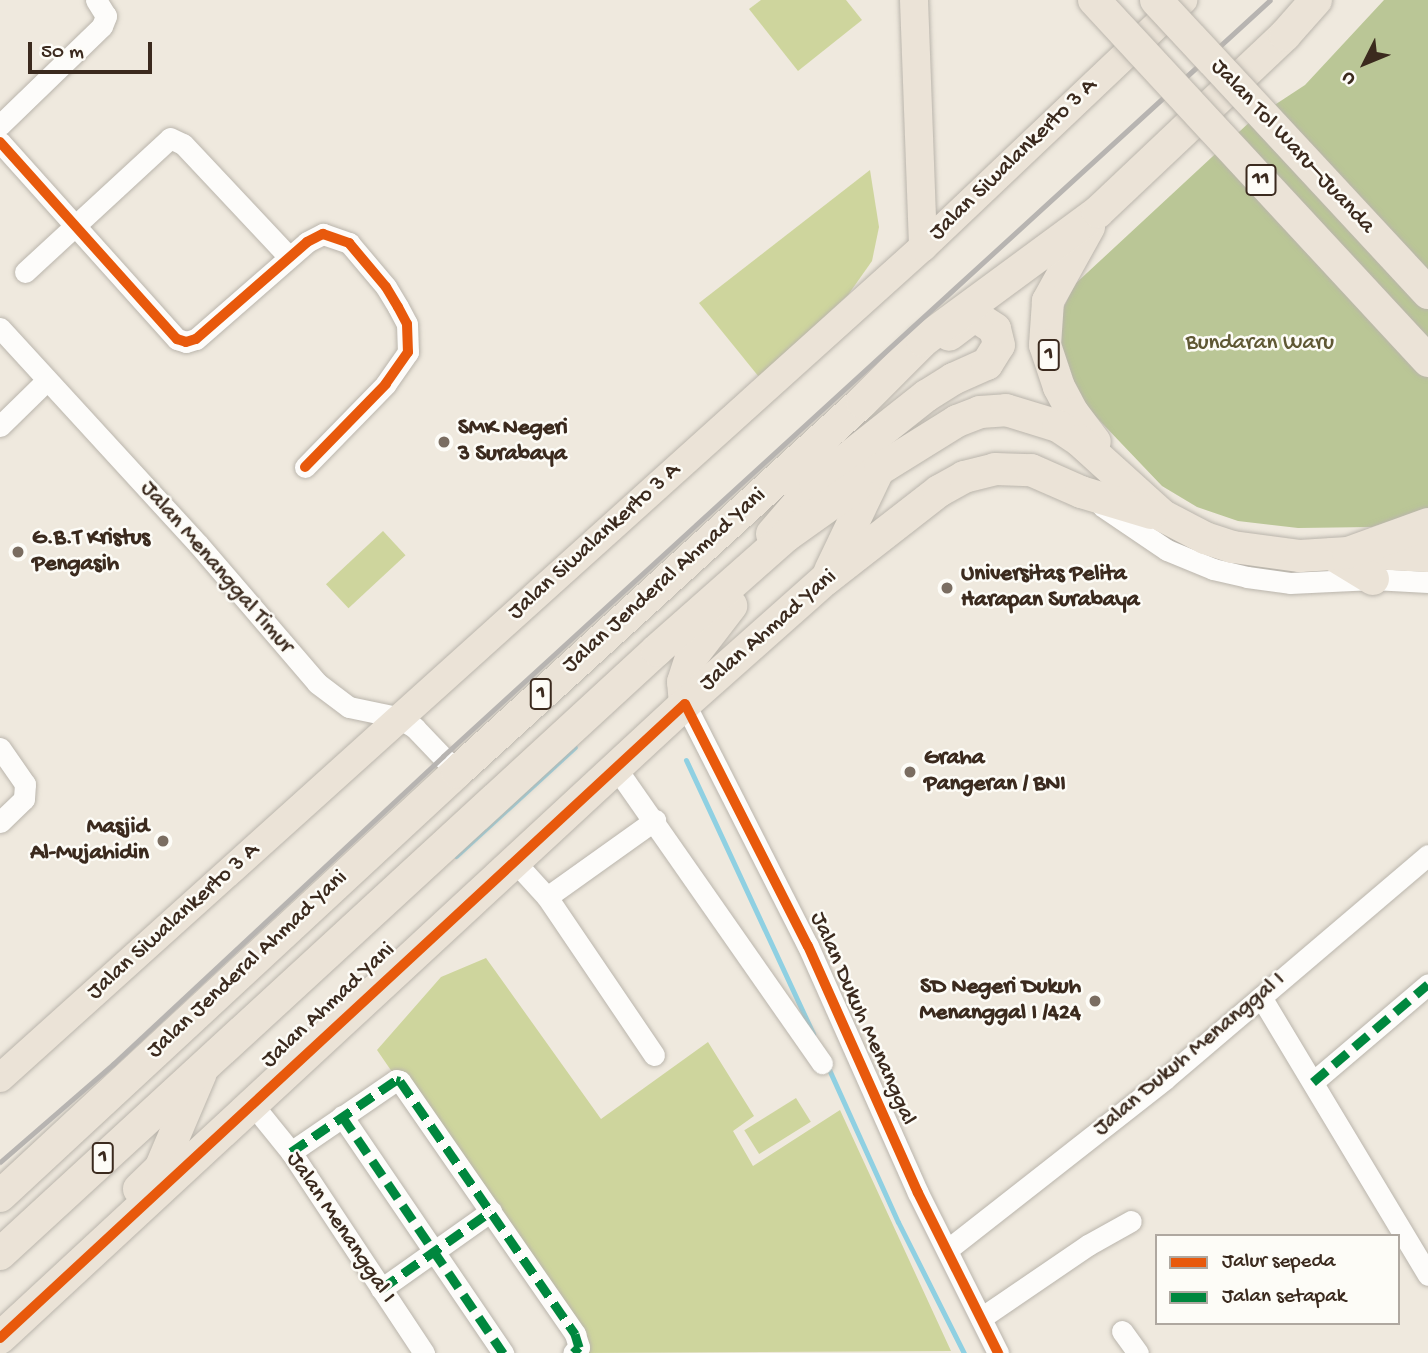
<!DOCTYPE html>
<meta charset="utf-8">
<style>
body{margin:0}
#map{position:relative;width:1428px;height:1353px;overflow:hidden;background:#efe9de;font-family:"Gochi Hand",sans-serif}
div>[style]{position:absolute}
[style*='--x']{left:calc(var(--x)*1px);top:calc(var(--y)*1px);width:calc(var(--w)*1px);rotate:calc(var(--a)*1deg)}
.green>*{inset:0;background:#ced59d;transform-origin:0 0}
.forest>*{inset:0;background:#bac696}
.stream>*{height:5px;margin:-2.5px;padding:0 2.5px;transform-origin:2.5px;border-radius:2.5px;background:#8fd0e2}
.roads{filter:drop-shadow(0 0 2px #bab5ac) drop-shadow(0 0 2px #bab5ac)}
.minor>*{height:21px;margin:-10.5px;padding:0 10.5px;transform-origin:10.5px;border-radius:10.5px;background:#fdfcfa}
.major>*{height:28px;margin:-14px;padding:0 14px;transform-origin:14px;border-radius:14px;background:#ebe3d7}
.highway>*{height:32px;margin:-16px;padding:0 16px;transform-origin:16px;border-radius:16px;background:#ebe3d7}
.rail>*{height:5px;margin:-2.5px;padding:0 2.5px;transform-origin:2.5px;border-radius:2.5px;background:#b7b4b1}
.bridges{filter:drop-shadow(0 0 2px #bab5ac) drop-shadow(0 0 2px #bab5ac)}
.highway-bridge>*{height:32px;margin:-16px;padding:0 16px;transform-origin:16px;border-radius:16px;background:#ebe3d7}
.quiet>*{height:9px;margin-top:-4.5px;transform-origin:0;background:repeating-linear-gradient(90deg,#00873e 0 18px,transparent 0 27px)}
.cycleway>*{height:10px;margin:-5px;padding:0 5px;transform-origin:5px;border-radius:5px;background:#e8590c}
.dots>*{width:19px;height:19px;translate:-50% -50%;box-sizing:border-box;border:4px solid #fdfcf7;border-radius:50%}
span{translate:-50% -50%;white-space:nowrap;text-align:center;line-height:1.15;-webkit-text-stroke:5px #fdfcf7;paint-order:stroke}
.shield-label span{padding:2px 5px;background:#fdfcf7;border:2px solid;border-radius:5px;-webkit-text-stroke-width:0}
.shield-label{font-size:21px;color:#3b2a1e;font-weight:700}
.street-label{font-size:23px;color:#3b2a1e}
.park-label{font-size:23px;color:#5f5834}
.poi-label{font-size:23px;color:#3b2a1e;font-weight:700}
.left{translate:0 -50%;text-align:left}
.right{translate:-100% -50%;text-align:right}
.legend{position:absolute;left:1155px;top:1234px;width:245px;height:91px;box-sizing:border-box;background:#fdfcf7;border:2px solid #afa8a0;margin:0;padding:9px 12px;list-style:none;font-size:21px;color:#3b2a1e}
.legend li{display:flex;align-items:center;gap:14px;height:35px}
.legend b{width:35px;border:2px solid #afa8a0}
.north{position:absolute;left:1330px;top:28px;width:70px;height:70px;-webkit-text-stroke:5px #fdfcf7;paint-order:stroke;rotate:227deg;font-size:19px;font-weight:700;line-height:28px;text-align:center;color:#3b2a1e}
.north::after{content:'';display:block;margin:auto;width:24px;height:32px;background:#3b2a1e;clip-path:polygon(50% 0,100% 100%,50% 72%,0 100%)}
.scale{position:absolute;left:28px;top:42px;width:124px;height:32px;box-sizing:border-box;border:4px solid #3b2a1e;border-top:0;padding-left:9px;font-size:21px;line-height:24px;white-space:nowrap;color:#3b2a1e;-webkit-text-stroke:5px #fdfcf7;paint-order:stroke}
</style>
<div id="map">
<div class="green">
<div style="clip-path:polygon(761px 0,846px 0,862px 20px,798px 71px,749px 9px)"></div>
<div style="clip-path:polygon(870px 170px,879px 227px,872px 261px,848px 295px,759px 377px,699px 303px)"></div>
<div style="left:383px;top:531px;width:33px;height:78px;rotate:47deg"></div>
<div style="clip-path:polygon(486px 958px,601px 1119px,708px 1042px,754px 1116px,733px 1131px,753px 1166px,840px 1110px,951px 1351px,585px 1353px,377px 1050px,441px 977px)"></div>
<div style="left:796px;top:1098px;width:28px;height:61px;rotate:58deg"></div>
</div>
<div class="forest">
<div style="clip-path:polygon(1384px 0,1428px 0,1428px 509px,1372px 527px,1298px 528px,1238px 521px,1197px 507px,1162px 486px,1079px 399px,1057px 337px,1063px 309px,1074px 285px,1253px 119px,1305px 85px)"></div>
</div>
<div class="stream">
<div style="--x:686;--y:760;--w:302;--a:65.1"></div>
<div style="--x:456;--y:856;--w:161;--a:-42.5"></div>
<div style="--x:827;--y:1065;--w:172;--a:65.7"></div>
<div style="--x:898;--y:1222;--w:147;--a:63.3"></div>
</div>
<div class="roads">
<div class="minor">
<div style="--x:0;--y:125;--w:142;--a:-44.1"></div>
<div style="--x:102;--y:26;--w:11;--a:-68"></div>
<div style="--x:106;--y:16;--w:19;--a:-122"></div>
<div style="--x:0;--y:142;--w:265;--a:48.1"></div>
<div style="--x:177;--y:339;--w:9;--a:18"></div>
<div style="--x:186;--y:342;--w:10;--a:-17"></div>
<div style="--x:196;--y:339;--w:147;--a:-41.1"></div>
<div style="--x:307;--y:242;--w:18;--a:-27"></div>
<div style="--x:323;--y:234;--w:28;--a:19"></div>
<div style="--x:349;--y:243;--w:57;--a:49.9"></div>
<div style="--x:386;--y:287;--w:23;--a:59"></div>
<div style="--x:398;--y:307;--w:19;--a:62"></div>
<div style="--x:407;--y:324;--w:28;--a:88"></div>
<div style="--x:408;--y:352;--w:39;--a:125"></div>
<div style="--x:386;--y:384;--w:116;--a:134.3"></div>
<div style="--x:25;--y:272;--w:197;--a:-42.7"></div>
<div style="--x:170;--y:138;--w:14;--a:25"></div>
<div style="--x:183;--y:144;--w:155;--a:46.8"></div>
<div style="--x:0;--y:328;--w:293;--a:47.5"></div>
<div style="--x:198;--y:544;--w:183;--a:49.4"></div>
<div style="--x:317;--y:683;--w:40;--a:37"></div>
<div style="--x:349;--y:707;--w:49;--a:11.8"></div>
<div style="--x:397;--y:717;--w:21;--a:31"></div>
<div style="--x:415;--y:728;--w:61;--a:46.3"></div>
<div style="--x:0;--y:426;--w:64;--a:-44.4"></div>
<div style="--x:1102;--y:506;--w:78;--a:34.1"></div>
<div style="--x:1167;--y:550;--w:50;--a:22.4"></div>
<div style="--x:1213;--y:569;--w:35;--a:13"></div>
<div style="--x:1247;--y:577;--w:43;--a:7.9"></div>
<div style="--x:1290;--y:583;--w:83;--a:-2.8"></div>
<div style="--x:1373;--y:579;--w:55;--a:3.1"></div>
<div style="--x:685;--y:704;--w:271;--a:63.1"></div>
<div style="--x:808;--y:946;--w:270;--a:66"></div>
<div style="--x:918;--y:1193;--w:179;--a:63.4"></div>
<div style="--x:0;--y:748;--w:44;--a:55.2"></div>
<div style="--x:25;--y:784;--w:15;--a:94"></div>
<div style="--x:24;--y:799;--w:33;--a:136"></div>
<div style="--x:616;--y:768;--w:360;--a:55.1"></div>
<div style="--x:515;--y:862;--w:47;--a:47.6"></div>
<div style="--x:1261;--y:997;--w:324;--a:59"></div>
<div style="--x:654;--y:1055;--w:191;--a:-124.1"></div>
<div style="--x:547;--y:897;--w:133;--a:-35.5"></div>
<div style="--x:1313;--y:1082;--w:151;--a:-40.4"></div>
<div style="--x:253;--y:1105;--w:60;--a:51"></div>
<div style="--x:291;--y:1152;--w:241;--a:56.5"></div>
<div style="--x:342;--y:1116;--w:287;--a:55.8"></div>
<div style="--x:291;--y:1152;--w:127;--a:-34.4"></div>
<div style="--x:396;--y:1080;--w:4;--a:14"></div>
<div style="--x:400;--y:1081;--w:308;--a:55.3"></div>
<div style="--x:575;--y:1334;--w:14;--a:73"></div>
<div style="--x:579;--y:1347;--w:8;--a:135"></div>
<div style="--x:947;--y:1250;--w:278;--a:-38.1"></div>
<div style="--x:1166;--y:1078;--w:344;--a:-40.4"></div>
<div style="--x:381;--y:1289;--w:135;--a:-35.3"></div>
<div style="--x:981;--y:1318;--w:130;--a:-34.3"></div>
<div style="--x:1088;--y:1245;--w:49;--a:-29.2"></div>
<div style="--x:1122;--y:1331;--w:27;--a:54"></div>
</div>
<div class="major">
<div style="--x:914;--y:0;--w:247;--a:87.9"></div>
<div style="--x:0;--y:1078;--w:1242;--a:-42"></div>
<div style="--x:923;--y:247;--w:359;--a:-43.5"></div>
</div>
<div class="highway">
<div style="--x:1089;--y:227;--w:85;--a:119"></div>
<div style="--x:1048;--y:301;--w:44;--a:93.9"></div>
<div style="--x:1045;--y:345;--w:44;--a:71.6"></div>
<div style="--x:1059;--y:387;--w:30;--a:62"></div>
<div style="--x:1073;--y:413;--w:36;--a:53"></div>
<div style="--x:772;--y:534;--w:66;--a:-49.3"></div>
<div style="--x:815;--y:484;--w:142;--a:-38.4"></div>
<div style="--x:926;--y:396;--w:32;--a:-32"></div>
<div style="--x:953;--y:379;--w:37;--a:-24"></div>
<div style="--x:987;--y:364;--w:22;--a:-58"></div>
<div style="--x:999;--y:345;--w:16;--a:-104"></div>
<div style="--x:995;--y:329;--w:20;--a:-147"></div>
<div style="--x:978;--y:318;--w:8;--a:173"></div>
<div style="--x:970;--y:319;--w:26;--a:143"></div>
<div style="--x:1371;--y:553;--w:57;--a:3"></div>
<div style="--x:1332;--y:554;--w:48;--a:31.4"></div>
<div style="--x:830;--y:571;--w:109;--a:-64.4"></div>
<div style="--x:685;--y:704;--w:22;--a:-95"></div>
<div style="--x:683;--y:682;--w:25;--a:-72"></div>
<div style="--x:691;--y:658;--w:66;--a:-52.4"></div>
<div style="--x:139;--y:1189;--w:29;--a:-44"></div>
<div style="--x:160;--y:1169;--w:104;--a:-66.9"></div>
<div style="--x:0;--y:1196;--w:623;--a:-42.85"></div>
<div style="--x:457;--y:772;--w:549;--a:-42.41"></div>
<div style="--x:862;--y:402;--w:86;--a:-45"></div>
<div style="--x:923;--y:341;--w:217;--a:-36.4"></div>
<div style="--x:1098;--y:212;--w:257;--a:-43.4"></div>
<div style="--x:1285;--y:35;--w:47;--a:-48.5"></div>
<div style="--x:0;--y:1254;--w:892;--a:-42.59"></div>
<div style="--x:657;--y:650;--w:172;--a:-41.5"></div>
<div style="--x:786;--y:536;--w:115;--a:-35.5"></div>
<div style="--x:880;--y:469;--w:91;--a:-31.9"></div>
<div style="--x:957;--y:421;--w:25;--a:-21"></div>
<div style="--x:980;--y:412;--w:26;--a:-4"></div>
<div style="--x:1006;--y:410;--w:54;--a:17.1"></div>
<div style="--x:1058;--y:426;--w:27;--a:34"></div>
<div style="--x:1080;--y:441;--w:112;--a:42.1"></div>
<div style="--x:1163;--y:516;--w:47;--a:27.6"></div>
<div style="--x:1205;--y:538;--w:29;--a:18"></div>
<div style="--x:1233;--y:547;--w:68;--a:7.7"></div>
<div style="--x:1300;--y:556;--w:48;--a:-3.6"></div>
<div style="--x:1348;--y:553;--w:85;--a:-19.9"></div>
<div style="--x:0;--y:1338;--w:933;--a:-42.79"></div>
<div style="--x:685;--y:704;--w:188;--a:-41.6"></div>
<div style="--x:826;--y:579;--w:143;--a:-37.9"></div>
<div style="--x:939;--y:491;--w:29;--a:-29"></div>
<div style="--x:964;--y:477;--w:32;--a:-14"></div>
<div style="--x:995;--y:469;--w:36;--a:2"></div>
<div style="--x:1031;--y:470;--w:55;--a:23.7"></div>
<div style="--x:1081;--y:492;--w:73;--a:16.7"></div>
</div>
</div>
<div class="rail">
<div style="--x:0;--y:1162;--w:150;--a:-40.9"></div>
<div style="--x:113;--y:1064;--w:451;--a:-43"></div>
<div style="--x:443;--y:756;--w:1120;--a:-42.43"></div>
</div>
<div class="bridges">
<div class="highway-bridge">
<div style="--x:1094;--y:0;--w:492;--a:47.2"></div>
<div style="--x:1156;--y:0;--w:400;--a:47.1"></div>
</div>
</div>
<div class="quiet">
<div style="--x:1313;--y:1082;--w:151;--a:-40.4"></div>
<div style="--x:342;--y:1116;--w:287;--a:55.8"></div>
<div style="--x:291;--y:1152;--w:127;--a:-34.4"></div>
<div style="--x:396;--y:1080;--w:4;--a:14"></div>
<div style="--x:400;--y:1081;--w:308;--a:55.3"></div>
<div style="--x:575;--y:1334;--w:14;--a:73"></div>
<div style="--x:579;--y:1347;--w:8;--a:135"></div>
<div style="--x:381;--y:1289;--w:135;--a:-35.3"></div>
</div>
<div class="cycleway">
<div style="--x:0;--y:142;--w:265;--a:48.1"></div>
<div style="--x:177;--y:339;--w:9;--a:18"></div>
<div style="--x:186;--y:342;--w:10;--a:-17"></div>
<div style="--x:196;--y:339;--w:147;--a:-41.1"></div>
<div style="--x:307;--y:242;--w:18;--a:-27"></div>
<div style="--x:323;--y:234;--w:28;--a:19"></div>
<div style="--x:349;--y:243;--w:57;--a:49.9"></div>
<div style="--x:386;--y:287;--w:23;--a:59"></div>
<div style="--x:398;--y:307;--w:19;--a:62"></div>
<div style="--x:407;--y:324;--w:28;--a:88"></div>
<div style="--x:408;--y:352;--w:39;--a:125"></div>
<div style="--x:386;--y:384;--w:116;--a:134.3"></div>
<div style="--x:0;--y:1338;--w:933;--a:-42.79"></div>
<div style="--x:685;--y:704;--w:271;--a:63.1"></div>
<div style="--x:808;--y:946;--w:270;--a:66"></div>
<div style="--x:918;--y:1193;--w:179;--a:63.4"></div>
</div>
<div class="dots">
<div style="left:444px;top:442px;background:#7a6d61"></div>
<div style="left:18px;top:552px;background:#7a6d61"></div>
<div style="left:947px;top:588px;background:#7a6d61"></div>
<div style="left:910px;top:772px;background:#7a6d61"></div>
<div style="left:163px;top:841px;background:#7a6d61"></div>
<div style="left:1095px;top:1001px;background:#7a6d61"></div>
</div>
<div class="shield-label">
<span style="left:1261px;top:180px">11</span>
<span style="left:1049px;top:355px">1</span>
<span style="left:541px;top:694px">1</span>
<span style="left:103px;top:1158px">1</span>
</div>
<div class="street-label">
<span style="left:1292px;top:147px;rotate:47deg">Jalan Tol Waru–Juanda</span>
<span style="left:1014px;top:160px;rotate:-44deg">Jalan Siwalankerto 3 A</span>
<span style="left:595px;top:542px;rotate:-42deg">Jalan Siwalankerto 3 A</span>
<span style="left:216px;top:568px;rotate:49deg">Jalan Menanggal Timur</span>
<span style="left:665px;top:581px;rotate:-42deg">Jalan Jenderal Ahmad Yani</span>
<span style="left:769px;top:631px;rotate:-41deg">Jalan Ahmad Yani</span>
<span style="left:174px;top:922px;rotate:-42deg">Jalan Siwalankerto 3 A</span>
<span style="left:248px;top:965px;rotate:-43deg">Jalan Jenderal Ahmad Yani</span>
<span style="left:329px;top:1006px;rotate:-43deg">Jalan Ahmad Yani</span>
<span style="left:862px;top:1019px;rotate:66deg">Jalan Dukuh Menanggal</span>
<span style="left:1190px;top:1055px;rotate:-40deg">Jalan Dukuh Menanggal I</span>
<span style="left:340px;top:1228px;rotate:56deg">Jalan Menanggal I</span>
</div>
<div class="park-label">
<span style="left:1260px;top:344px">Bundaran Waru</span>
</div>
<div class="poi-label">
<span class="left" style="left:458px;top:442px">SMK Negeri<br>3 Surabaya</span>
<span class="left" style="left:32px;top:552px">G.B.T Kristus<br>Pengasih</span>
<span class="left" style="left:961px;top:588px">Universitas Pelita<br>Harapan Surabaya</span>
<span class="left" style="left:924px;top:772px">Graha<br>Pangeran / BNI</span>
<span class="right" style="left:149px;top:841px">Masjid<br>Al-Mujahidin</span>
<span class="right" style="left:1081px;top:1001px">SD Negeri Dukuh<br>Menanggal I /424</span>
</div>
<ul class="legend">
<li><b style="height:9px;background:#e8590c"></b>Jalur sepeda</li>
<li><b style="height:9px;background:#00873e"></b>Jalan setapak</li>
</ul>
<div class="north">U</div>
<div class="scale">50 m</div>
</div>
